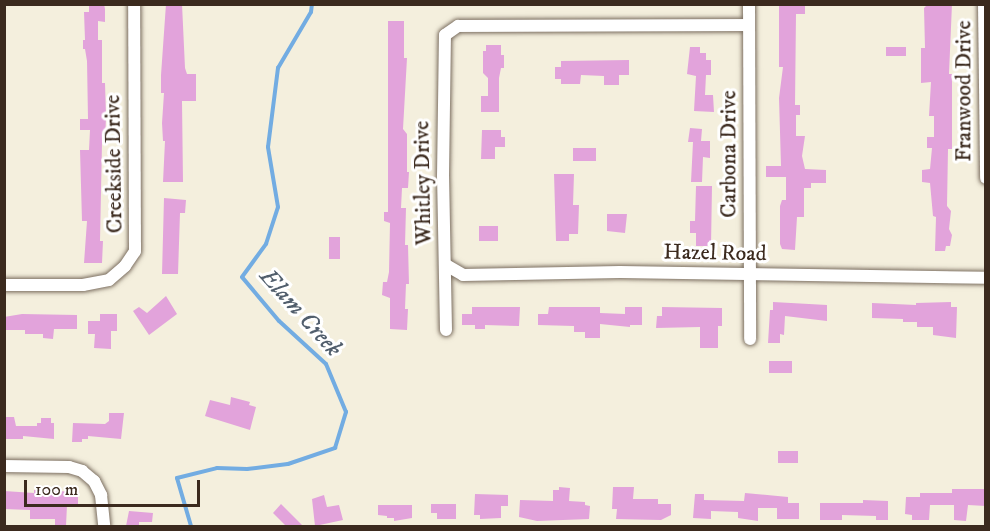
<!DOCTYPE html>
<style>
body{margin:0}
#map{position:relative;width:990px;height:531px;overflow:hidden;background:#f4efdd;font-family:"IM FELL DW Pica",serif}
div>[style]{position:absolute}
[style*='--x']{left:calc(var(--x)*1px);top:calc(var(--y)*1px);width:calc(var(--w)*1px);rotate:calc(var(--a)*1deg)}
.stream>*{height:4px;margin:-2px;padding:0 2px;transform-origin:2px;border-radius:2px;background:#72ace2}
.building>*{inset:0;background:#e2a3db;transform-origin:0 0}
.roads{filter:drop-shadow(0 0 2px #7c6f61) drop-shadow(0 0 2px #7c6f61)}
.street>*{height:12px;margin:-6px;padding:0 6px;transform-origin:6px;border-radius:6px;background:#fff}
span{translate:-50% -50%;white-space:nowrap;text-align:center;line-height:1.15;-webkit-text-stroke:6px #fff;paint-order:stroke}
.street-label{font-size:22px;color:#3b2a1e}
.water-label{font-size:24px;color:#515e6c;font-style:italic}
.frame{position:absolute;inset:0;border:6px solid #3b2a1e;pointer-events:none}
.scale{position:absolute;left:24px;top:480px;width:176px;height:27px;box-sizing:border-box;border:3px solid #3b2a1e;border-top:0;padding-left:8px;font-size:18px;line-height:21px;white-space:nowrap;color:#3b2a1e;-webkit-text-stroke:4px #fff;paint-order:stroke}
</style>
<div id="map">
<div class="stream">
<div style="--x:191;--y:526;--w:50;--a:-106.3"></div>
<div style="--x:177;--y:478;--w:41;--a:-14"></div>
<div style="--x:217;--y:468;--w:30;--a:2"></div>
<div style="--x:247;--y:469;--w:41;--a:-7"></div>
<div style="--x:288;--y:464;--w:50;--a:-18.8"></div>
<div style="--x:335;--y:448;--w:38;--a:-73"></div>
<div style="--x:346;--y:412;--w:52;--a:-112.6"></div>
<div style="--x:326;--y:364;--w:64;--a:-137.5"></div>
<div style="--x:279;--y:321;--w:57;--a:-130.1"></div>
<div style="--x:242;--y:277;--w:41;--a:-54"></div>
<div style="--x:266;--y:244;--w:39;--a:-72"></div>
<div style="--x:278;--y:207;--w:61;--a:-99.5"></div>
<div style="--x:268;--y:147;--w:80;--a:-82.8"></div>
<div style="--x:278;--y:68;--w:65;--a:-59.5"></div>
<div style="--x:311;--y:12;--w:8;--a:-83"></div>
</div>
<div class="building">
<div style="clip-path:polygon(89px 4px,104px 4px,105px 9px,105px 22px,98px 21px,98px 40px,102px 40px,102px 83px,105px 83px,106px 116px,105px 144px,102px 143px,100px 241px,103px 241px,102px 263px,84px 263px,87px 221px,82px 221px,80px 150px,89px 150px,90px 130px,80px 130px,80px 119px,88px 119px,87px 61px,85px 49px,83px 49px,83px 40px,85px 40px,84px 12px,89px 12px)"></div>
<div style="clip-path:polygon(166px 4px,182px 4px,185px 68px,187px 74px,196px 74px,196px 101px,182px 101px,183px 182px,163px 182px,165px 141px,163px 141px,162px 123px,164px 93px,161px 93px,161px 75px)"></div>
<div style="clip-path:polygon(779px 4px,805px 4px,805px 14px,796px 14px,795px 105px,800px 105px,800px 115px,796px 115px,796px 136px,805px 136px,802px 156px,805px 169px,826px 170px,826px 183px,811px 183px,811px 188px,804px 188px,804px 217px,797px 217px,795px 250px,782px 249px,780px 244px,780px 206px,782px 200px,786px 200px,786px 177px,766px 177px,766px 166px,781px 166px,779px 98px,783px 67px,779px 67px)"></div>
<div style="clip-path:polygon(928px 4px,952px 4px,949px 74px,952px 74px,952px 149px,948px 149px,947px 206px,951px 211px,949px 229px,952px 235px,950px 246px,946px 246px,945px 251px,935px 251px,936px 217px,933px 216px,930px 183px,922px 182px,922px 170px,930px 169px,932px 148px,927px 148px,927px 137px,934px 137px,934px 116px,929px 116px,931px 82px,921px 83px,921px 48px,925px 48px,924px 8px)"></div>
<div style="clip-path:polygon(388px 21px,404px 21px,404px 58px,407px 58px,403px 129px,407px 134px,407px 172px,409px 172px,408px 188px,402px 188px,401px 208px,406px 208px,405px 245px,408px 245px,409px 284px,406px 284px,405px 309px,408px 309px,407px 330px,390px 329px,390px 298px,382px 295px,383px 282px,387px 282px,389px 272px,390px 223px,384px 221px,384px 212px,388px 212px)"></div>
<div style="clip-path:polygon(486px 45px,501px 45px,501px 55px,504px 55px,504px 68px,501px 68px,499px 78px,499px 112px,481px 112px,481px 96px,488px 96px,488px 78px,483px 73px,483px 51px,486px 51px)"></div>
<div style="clip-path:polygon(690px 47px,700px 47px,700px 53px,706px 53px,706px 60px,711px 60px,711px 75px,706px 75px,705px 95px,713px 95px,714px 112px,694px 111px,696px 76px,687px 74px)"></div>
<div style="left:886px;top:47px;width:20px;height:9px"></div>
<div style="clip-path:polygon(629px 60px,629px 75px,619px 75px,619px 85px,604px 85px,604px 76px,581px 75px,580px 84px,561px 84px,561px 79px,555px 79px,555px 67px,561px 67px,561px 61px)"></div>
<div style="clip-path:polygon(690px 128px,702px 129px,701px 141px,710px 141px,710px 158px,703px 157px,702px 182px,691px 182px,693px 142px,688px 142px)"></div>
<div style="clip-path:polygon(482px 130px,501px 130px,501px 137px,505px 137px,505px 147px,495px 147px,495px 159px,481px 159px)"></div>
<div style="left:573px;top:148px;width:23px;height:13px"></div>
<div style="clip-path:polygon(554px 174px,574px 174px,573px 205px,579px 205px,578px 234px,569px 234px,569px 241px,556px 241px)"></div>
<div style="clip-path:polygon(696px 186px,712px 186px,711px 246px,696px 246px,696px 233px,690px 233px,690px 221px,695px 221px)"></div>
<div style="clip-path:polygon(164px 198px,186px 200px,185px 213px,180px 213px,178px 274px,162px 274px)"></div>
<div style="clip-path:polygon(607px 214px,627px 214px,625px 233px,607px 231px)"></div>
<div style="left:479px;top:226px;width:19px;height:15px"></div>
<div style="left:329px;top:237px;width:11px;height:22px"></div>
<div style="clip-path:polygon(166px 296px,177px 314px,149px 335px,133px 311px,139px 307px,147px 313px)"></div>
<div style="clip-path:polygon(773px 302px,827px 305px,827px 321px,785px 316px,784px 335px,780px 334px,780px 343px,768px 343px,770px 310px,773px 310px)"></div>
<div style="clip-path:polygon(951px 302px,951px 307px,957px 307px,956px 338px,933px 335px,933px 327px,917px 327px,917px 322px,903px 322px,903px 319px,872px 318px,872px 303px,916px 305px,916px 303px)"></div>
<div style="clip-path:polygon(472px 307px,520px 307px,519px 326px,485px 325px,485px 329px,475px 329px,475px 325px,462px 325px,462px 314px,472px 314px)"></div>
<div style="clip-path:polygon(549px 307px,600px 307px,600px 313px,625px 314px,625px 307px,642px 307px,642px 325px,630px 325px,630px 327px,600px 324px,600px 338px,585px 338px,585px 332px,574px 332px,574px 326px,538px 325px,538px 314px,548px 314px)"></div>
<div style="clip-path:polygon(662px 307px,722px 308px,722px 326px,718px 326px,718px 348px,700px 348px,700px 327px,656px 328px,657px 316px,662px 316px)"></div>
<div style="clip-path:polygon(22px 314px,77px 315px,77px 329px,54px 329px,53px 339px,43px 338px,43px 334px,25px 334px,25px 330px,4px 330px,4px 317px)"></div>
<div style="clip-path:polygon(100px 314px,117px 314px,117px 331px,111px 331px,111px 349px,94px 348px,95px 334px,88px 334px,88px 321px,100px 321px)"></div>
<div style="left:769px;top:361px;width:23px;height:12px"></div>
<div style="clip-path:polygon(231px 397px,250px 402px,249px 405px,256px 407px,250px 430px,205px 416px,210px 400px,230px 405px)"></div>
<div style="clip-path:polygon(109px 413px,124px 413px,121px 439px,88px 436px,88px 439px,82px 439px,82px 442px,72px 442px,73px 423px,105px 424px,109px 421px)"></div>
<div style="clip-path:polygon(4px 417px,14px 417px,16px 426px,37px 426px,37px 423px,41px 423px,41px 418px,51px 418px,51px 423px,54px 423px,54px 439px,23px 436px,23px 439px,4px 439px)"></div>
<div style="left:778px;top:451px;width:20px;height:12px"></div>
<div style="clip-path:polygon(559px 487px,570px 488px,569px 501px,585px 502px,585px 505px,590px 506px,589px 519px,537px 521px,519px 517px,520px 500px,553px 501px,553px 490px,559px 490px)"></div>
<div style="clip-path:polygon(613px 487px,634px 487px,633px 499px,658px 499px,658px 504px,671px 504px,671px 515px,661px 520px,616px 519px,617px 509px,612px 509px)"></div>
<div style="clip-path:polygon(952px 489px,986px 489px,986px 506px,968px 505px,966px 521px,954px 520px,954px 505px,930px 505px,929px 520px,912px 520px,912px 515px,905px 514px,906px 497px,920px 497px,920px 493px,952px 493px)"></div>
<div style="clip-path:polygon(34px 490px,78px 492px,78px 505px,67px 505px,66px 526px,55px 526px,55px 519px,30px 519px,30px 510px,4px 509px,4px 491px,34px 493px)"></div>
<div style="clip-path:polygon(745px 493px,788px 497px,788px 503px,799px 503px,799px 519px,777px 519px,777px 508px,758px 508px,758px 521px,738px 518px,738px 512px,711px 511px,711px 519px,693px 518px,695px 494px,704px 494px,704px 500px,744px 501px)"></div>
<div style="clip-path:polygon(475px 494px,508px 495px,508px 506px,501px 506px,501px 518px,480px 519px,480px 515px,474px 515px)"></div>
<div style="clip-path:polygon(324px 495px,327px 507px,339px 505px,343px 520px,315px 526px,312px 499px)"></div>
<div style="clip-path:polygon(863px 500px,888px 501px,888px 520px,876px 520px,876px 516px,842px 515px,842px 520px,820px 520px,820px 503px,863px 503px)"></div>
<div style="clip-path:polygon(281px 504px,303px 526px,286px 526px,273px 513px)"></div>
<div style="clip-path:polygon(431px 504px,456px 504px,456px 519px,437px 519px,437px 513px,431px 513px)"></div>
<div style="clip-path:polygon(378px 505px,412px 505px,412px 518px,394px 521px,394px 518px,387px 518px,387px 516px,378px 515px)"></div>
<div style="clip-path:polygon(129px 511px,153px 513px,152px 522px,139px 522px,139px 526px,126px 526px)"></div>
</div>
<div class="roads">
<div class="street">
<div style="--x:749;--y:4;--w:335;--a:89.8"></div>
<div style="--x:984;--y:4;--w:174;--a:89.3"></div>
<div style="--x:446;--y:265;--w:20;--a:30"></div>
<div style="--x:463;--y:275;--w:157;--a:-1.1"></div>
<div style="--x:620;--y:272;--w:366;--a:0.9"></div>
<div style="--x:4;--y:285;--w:79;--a:0"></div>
<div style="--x:83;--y:285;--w:26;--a:-11"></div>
<div style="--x:109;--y:280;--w:21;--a:-41"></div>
<div style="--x:125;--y:266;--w:18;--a:-56"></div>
<div style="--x:135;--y:251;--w:247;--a:-90.2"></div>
<div style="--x:446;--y:330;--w:154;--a:-91.1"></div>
<div style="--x:443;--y:176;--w:141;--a:-89.2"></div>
<div style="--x:445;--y:35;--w:16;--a:-35"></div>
<div style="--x:458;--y:26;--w:291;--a:-0.2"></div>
<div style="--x:4;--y:466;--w:65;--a:0.9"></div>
<div style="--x:69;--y:467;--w:14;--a:17"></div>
<div style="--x:82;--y:471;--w:16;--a:40"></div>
<div style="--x:94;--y:481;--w:16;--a:63"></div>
<div style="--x:101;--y:495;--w:31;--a:84"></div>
</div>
</div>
<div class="street-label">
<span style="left:964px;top:91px;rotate:-90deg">Franwood Drive</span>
<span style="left:729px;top:154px;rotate:-90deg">Carbona Drive</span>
<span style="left:114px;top:164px;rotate:-91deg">Creekside Drive</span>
<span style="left:423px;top:183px;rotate:-91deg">Whitley Drive</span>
<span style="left:715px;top:253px;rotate:1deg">Hazel Road</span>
</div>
<div class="water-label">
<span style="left:300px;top:313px;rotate:48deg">Elam Creek</span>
</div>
<div class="frame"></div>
<div class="scale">100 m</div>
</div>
